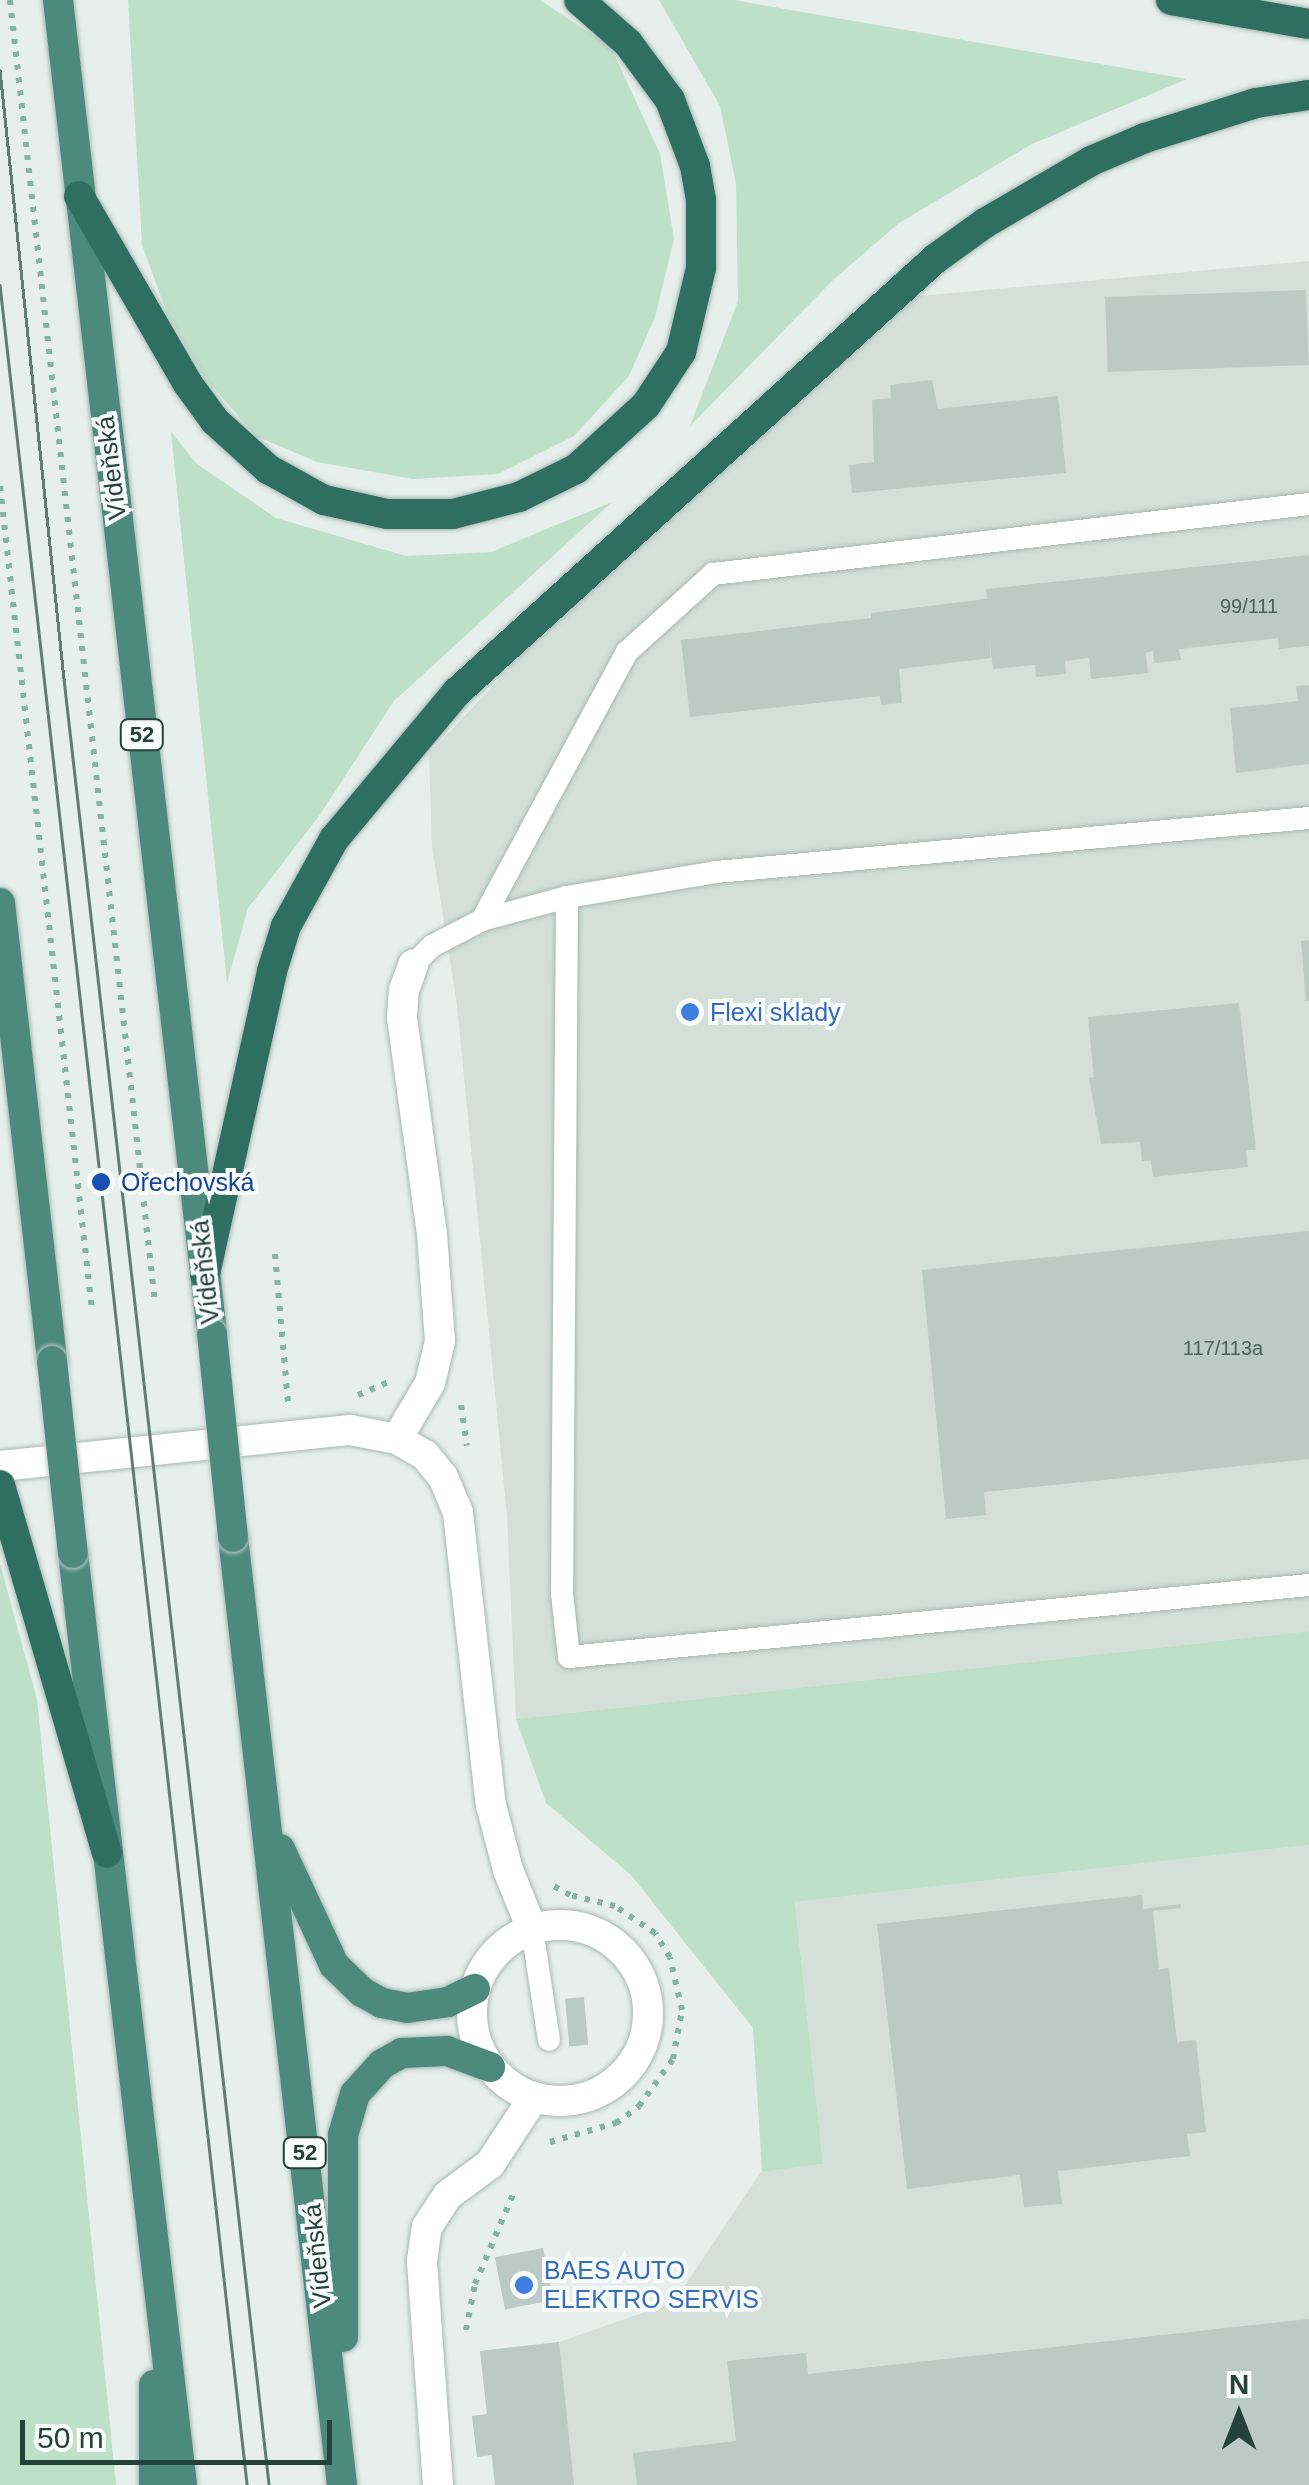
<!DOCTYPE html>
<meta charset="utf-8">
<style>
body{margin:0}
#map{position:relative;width:1309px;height:2485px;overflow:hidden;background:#e6efeb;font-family:Helvetica,sans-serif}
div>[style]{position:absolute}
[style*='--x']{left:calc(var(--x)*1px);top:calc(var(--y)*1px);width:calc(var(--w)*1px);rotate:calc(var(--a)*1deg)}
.built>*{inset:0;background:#d4dfda}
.green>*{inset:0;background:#bfe0c8}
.building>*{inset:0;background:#bbcac4;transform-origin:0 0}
.path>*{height:6px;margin-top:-3px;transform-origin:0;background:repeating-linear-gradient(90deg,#86b3a5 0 5px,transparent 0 13px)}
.roads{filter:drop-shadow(0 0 2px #a8b8b2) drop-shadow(0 0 2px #a8b8b2)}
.service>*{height:22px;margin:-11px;padding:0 11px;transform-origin:11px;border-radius:11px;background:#fff}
.minor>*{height:30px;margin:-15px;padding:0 15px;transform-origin:15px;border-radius:15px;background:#fff}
.tertiary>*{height:30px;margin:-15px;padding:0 15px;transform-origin:15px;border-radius:15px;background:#fff}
.tertiary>.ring{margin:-15px;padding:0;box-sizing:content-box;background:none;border:30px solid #fff;border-radius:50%}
.trunk>*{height:30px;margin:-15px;padding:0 15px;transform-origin:15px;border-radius:15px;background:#4c8a7c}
.motorway>*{height:30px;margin:-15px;padding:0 15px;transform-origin:15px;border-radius:15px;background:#2f6f62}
.tram>*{height:2.5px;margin:-1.25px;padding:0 1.25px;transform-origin:1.25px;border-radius:1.25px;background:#5f7d75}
.bridges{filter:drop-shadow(0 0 2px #c2cac8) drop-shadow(0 0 2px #c2cac8)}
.trunk-bridge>*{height:30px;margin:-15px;padding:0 15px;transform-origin:15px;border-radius:15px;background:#4c8a7c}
.dots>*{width:28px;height:28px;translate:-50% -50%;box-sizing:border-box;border:5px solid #f7fbf9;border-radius:50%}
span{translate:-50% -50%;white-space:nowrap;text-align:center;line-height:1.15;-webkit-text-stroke:8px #f7fbf9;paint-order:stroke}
.number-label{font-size:20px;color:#4a645c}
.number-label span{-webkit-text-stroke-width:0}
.shield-label span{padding:2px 8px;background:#f7fbf9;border:2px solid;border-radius:8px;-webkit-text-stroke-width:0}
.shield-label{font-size:22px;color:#24423a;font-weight:700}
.street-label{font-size:25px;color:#24423a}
.shop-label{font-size:25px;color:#366cbe}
.left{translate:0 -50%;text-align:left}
.transit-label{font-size:25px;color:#164399}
.north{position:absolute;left:1189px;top:2365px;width:100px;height:100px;-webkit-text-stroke:8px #f7fbf9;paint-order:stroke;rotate:0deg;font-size:28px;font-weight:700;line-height:40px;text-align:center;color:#24423a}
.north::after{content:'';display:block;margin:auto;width:35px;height:45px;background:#24423a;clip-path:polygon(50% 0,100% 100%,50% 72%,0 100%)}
.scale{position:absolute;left:20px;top:2420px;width:312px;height:45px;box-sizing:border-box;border:5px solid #24423a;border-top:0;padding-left:12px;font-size:30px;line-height:35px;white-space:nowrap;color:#24423a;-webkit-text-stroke:8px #f7fbf9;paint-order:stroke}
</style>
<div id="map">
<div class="built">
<div style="clip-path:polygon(1309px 261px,1309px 1631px,516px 1719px,507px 1516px,457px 1005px,432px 846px,429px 754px,538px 638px,795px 407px,908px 297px)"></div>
<div style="clip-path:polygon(1309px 1845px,1309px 2485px,495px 2485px,491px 2455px,477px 2457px,472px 2416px,487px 2414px,480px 2351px,559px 2342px,674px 2302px,761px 2172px,823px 2164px,795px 1902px)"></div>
</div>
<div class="green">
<div style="clip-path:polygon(128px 0,540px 0,611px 47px,660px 154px,674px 239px,655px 317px,629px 376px,574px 436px,498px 474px,413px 479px,317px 462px,256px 436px,205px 378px,167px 313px,142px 245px)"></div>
<div style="clip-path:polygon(659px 0,734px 0,1187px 79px,1032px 144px,899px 223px,832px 281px,690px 426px,738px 301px,736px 184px,720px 106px)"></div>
<div style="clip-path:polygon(171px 432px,197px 464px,276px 518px,406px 556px,491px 552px,612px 502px,394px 701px,319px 816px,248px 908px,227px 983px)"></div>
<div style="clip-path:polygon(0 1564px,37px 1699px,116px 2485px,0 2485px)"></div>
<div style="clip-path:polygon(1309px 1631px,1309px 1845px,795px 1902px,823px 2164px,762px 2172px,753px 2028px,631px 1875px,546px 1803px,516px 1719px)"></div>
</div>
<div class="building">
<div style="left:1306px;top:290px;width:75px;height:201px;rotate:88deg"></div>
<div style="clip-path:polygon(932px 380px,938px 409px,1058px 396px,1066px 473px,852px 493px,849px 465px,874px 462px,872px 400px,891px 398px,890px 385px)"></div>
<div style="clip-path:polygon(1309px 555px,1309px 646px,1279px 649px,1278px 638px,1179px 649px,1181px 660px,1154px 663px,1153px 651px,1146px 653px,1148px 673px,1091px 679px,1089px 658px,1065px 661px,1066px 674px,1036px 677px,1035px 665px,993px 669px,988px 630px,991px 658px,899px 669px,902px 703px,881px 705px,880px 696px,690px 717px,681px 640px,871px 618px,871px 613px,987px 599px,986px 589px)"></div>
<div style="clip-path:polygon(1309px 685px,1309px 764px,1236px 773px,1230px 708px,1298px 701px,1296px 686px)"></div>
<div style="clip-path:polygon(1309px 940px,1309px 1001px,1306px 1001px,1301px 941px)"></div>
<div style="clip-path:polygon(1239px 1003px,1256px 1150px,1246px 1150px,1248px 1167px,1153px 1177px,1151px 1161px,1142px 1161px,1140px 1142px,1101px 1144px,1089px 1078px,1094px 1077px,1088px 1017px)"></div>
<div style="clip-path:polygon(1309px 1231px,1309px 1459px,984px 1492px,986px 1515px,946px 1519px,922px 1270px)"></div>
<div style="clip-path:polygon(1142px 1895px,1143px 1909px,1181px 1904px,1181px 1908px,1153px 1911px,1159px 1969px,1169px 1968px,1177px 2042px,1196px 2040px,1206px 2132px,1187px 2134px,1190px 2156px,1058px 2171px,1062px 2204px,1024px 2207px,1020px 2175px,907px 2189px,877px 1924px)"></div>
<div style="left:584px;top:1997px;width:48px;height:19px;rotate:85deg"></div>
<div style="left:543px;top:2248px;width:53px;height:49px;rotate:79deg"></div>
<div style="clip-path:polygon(1309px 2319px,1309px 2485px,637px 2485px,633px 2453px,736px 2441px,727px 2361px,806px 2353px,808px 2374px)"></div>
<div style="clip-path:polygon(559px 2342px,574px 2485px,495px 2485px,492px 2455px,477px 2457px,472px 2416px,487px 2414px,480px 2351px)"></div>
</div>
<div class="path">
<div style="--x:10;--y:0;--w:1312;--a:83.65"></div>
<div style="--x:0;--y:486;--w:829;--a:83.63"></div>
<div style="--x:275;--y:1254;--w:149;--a:85"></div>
<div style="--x:358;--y:1395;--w:33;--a:-23"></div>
<div style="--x:461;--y:1405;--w:41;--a:81.7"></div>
<div style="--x:550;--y:2142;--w:69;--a:-16.1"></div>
<div style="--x:616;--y:2123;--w:29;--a:-36"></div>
<div style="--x:639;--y:2106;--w:58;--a:-54.1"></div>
<div style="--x:673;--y:2059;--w:50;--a:-79.6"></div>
<div style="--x:682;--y:2010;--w:54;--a:-102.8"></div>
<div style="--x:670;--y:1957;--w:28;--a:-122"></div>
<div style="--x:655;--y:1933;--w:48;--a:-146"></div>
<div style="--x:615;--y:1906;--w:46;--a:-166.3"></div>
<div style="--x:570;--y:1895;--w:18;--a:-151"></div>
<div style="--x:466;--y:2330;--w:47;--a:-78.9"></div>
<div style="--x:475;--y:2284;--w:100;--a:-67"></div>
</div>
<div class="roads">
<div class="service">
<div style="--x:567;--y:897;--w:696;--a:90.41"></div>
<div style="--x:562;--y:1593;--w:64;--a:83.8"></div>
<div style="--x:569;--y:1657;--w:743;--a:-5.56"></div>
<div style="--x:482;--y:920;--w:305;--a:-61.6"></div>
<div style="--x:627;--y:652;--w:116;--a:-42.2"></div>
<div style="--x:713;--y:574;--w:600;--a:-6.7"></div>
<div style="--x:413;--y:965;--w:27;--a:-45"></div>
<div style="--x:432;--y:946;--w:56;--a:-27.5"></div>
<div style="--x:482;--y:920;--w:88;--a:-15.1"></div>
<div style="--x:567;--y:897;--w:151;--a:-9.5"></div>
<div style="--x:716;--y:872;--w:595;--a:-5.2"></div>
<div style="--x:532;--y:1929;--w:112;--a:81.3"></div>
</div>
<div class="minor">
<div style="--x:397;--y:1439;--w:65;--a:-59.5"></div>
<div style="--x:430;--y:1383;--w:43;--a:-76.6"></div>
<div style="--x:440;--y:1341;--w:107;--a:-94.3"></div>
<div style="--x:432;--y:1234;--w:219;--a:-97.9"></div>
<div style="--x:402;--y:1017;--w:27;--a:-86"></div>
<div style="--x:404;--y:990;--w:27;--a:-70"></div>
</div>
<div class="tertiary">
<div style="--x:0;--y:1466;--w:352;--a:-5.9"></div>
<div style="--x:350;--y:1430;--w:48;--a:10.8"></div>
<div style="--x:397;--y:1439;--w:32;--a:30"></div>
<div style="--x:425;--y:1455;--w:28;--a:51"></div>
<div style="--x:443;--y:1477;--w:39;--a:67"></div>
<div style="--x:458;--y:1513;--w:294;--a:83.6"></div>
<div style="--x:491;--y:1805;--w:67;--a:75.3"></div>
<div style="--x:508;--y:1870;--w:64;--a:67.9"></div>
<div class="ring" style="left:472px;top:1925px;width:146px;height:146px"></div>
<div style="--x:438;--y:2485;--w:225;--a:-94.1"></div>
<div style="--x:422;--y:2261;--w:34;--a:-82"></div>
<div style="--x:427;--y:2227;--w:38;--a:-57"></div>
<div style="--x:448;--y:2195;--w:52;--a:-36.4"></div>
<div style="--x:490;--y:2164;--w:80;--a:-56.7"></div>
</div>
<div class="trunk">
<div style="--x:58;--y:0;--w:1343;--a:83.41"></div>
<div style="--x:0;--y:903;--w:461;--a:83.5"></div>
<div style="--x:233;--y:1537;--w:954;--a:83.44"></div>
<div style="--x:73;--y:1553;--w:938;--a:83.33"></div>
<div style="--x:280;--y:1849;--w:128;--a:65"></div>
<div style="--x:334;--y:1965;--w:39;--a:44"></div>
<div style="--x:362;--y:1992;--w:23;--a:29"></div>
<div style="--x:382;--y:2003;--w:25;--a:11"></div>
<div style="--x:407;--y:2008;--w:41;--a:-8.3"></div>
<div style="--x:448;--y:2002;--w:30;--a:-26"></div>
<div style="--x:343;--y:2337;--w:202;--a:-90"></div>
<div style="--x:343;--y:2135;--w:43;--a:-73.7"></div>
<div style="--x:355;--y:2094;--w:40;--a:-48"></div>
<div style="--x:382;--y:2064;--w:23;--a:-29"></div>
<div style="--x:402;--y:2053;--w:45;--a:-2.5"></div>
<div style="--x:447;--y:2051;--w:46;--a:20.4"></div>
<div style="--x:154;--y:2385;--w:100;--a:90"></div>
</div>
<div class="motorway">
<div style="--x:1171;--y:0;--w:140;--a:9.9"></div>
<div style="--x:79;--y:196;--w:217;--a:59.9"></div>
<div style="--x:188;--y:384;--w:46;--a:53.9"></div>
<div style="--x:215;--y:421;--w:72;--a:42.2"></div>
<div style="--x:268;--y:469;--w:64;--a:29"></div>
<div style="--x:324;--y:500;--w:65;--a:12.5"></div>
<div style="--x:387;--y:514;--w:66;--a:0"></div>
<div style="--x:453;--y:514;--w:68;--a:-14.4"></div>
<div style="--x:519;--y:497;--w:64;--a:-26.2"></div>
<div style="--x:576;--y:469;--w:95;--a:-42.4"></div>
<div style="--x:646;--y:405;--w:64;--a:-56.6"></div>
<div style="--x:681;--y:352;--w:86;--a:-76.6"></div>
<div style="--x:701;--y:268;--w:68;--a:-90"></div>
<div style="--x:701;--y:200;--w:35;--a:-100"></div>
<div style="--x:695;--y:166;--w:71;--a:-110.7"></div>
<div style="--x:670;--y:100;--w:71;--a:-126.4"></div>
<div style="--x:628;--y:43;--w:65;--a:-138.7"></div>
<div style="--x:205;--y:1274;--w:310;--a:-77.5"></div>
<div style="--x:272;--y:971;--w:47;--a:-72.7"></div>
<div style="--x:286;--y:926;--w:99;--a:-61.1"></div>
<div style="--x:334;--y:839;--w:192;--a:-50.1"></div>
<div style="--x:457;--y:692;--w:645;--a:-42.17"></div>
<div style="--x:935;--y:259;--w:62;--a:-35.8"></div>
<div style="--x:985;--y:223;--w:123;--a:-30.3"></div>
<div style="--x:1091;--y:161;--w:59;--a:-23.1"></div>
<div style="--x:1145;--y:138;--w:116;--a:-17.5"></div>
<div style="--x:1256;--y:103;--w:54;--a:-8.6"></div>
<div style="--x:0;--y:1485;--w:383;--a:73.8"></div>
</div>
</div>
<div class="tram">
<div style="--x:0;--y:70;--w:612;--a:84"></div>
<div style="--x:64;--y:679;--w:1818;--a:83.52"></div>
<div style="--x:0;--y:285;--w:2214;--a:83.59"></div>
</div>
<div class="bridges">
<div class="trunk-bridge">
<div style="--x:212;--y:1334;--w:204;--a:84.1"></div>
<div style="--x:52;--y:1361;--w:193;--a:83.8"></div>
</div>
</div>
<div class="dots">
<div style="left:690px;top:1012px;background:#3f7fe0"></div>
<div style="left:101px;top:1182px;background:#1a4fb4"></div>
<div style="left:524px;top:2285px;background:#3f7fe0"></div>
</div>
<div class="number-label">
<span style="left:1249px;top:606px">99/111</span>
<span style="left:1223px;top:1348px">117/113a</span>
</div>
<div class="shield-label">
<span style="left:142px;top:735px">52</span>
<span style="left:305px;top:2153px">52</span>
</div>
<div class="street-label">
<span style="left:111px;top:468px;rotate:-97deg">Vídeňská</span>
<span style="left:205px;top:1272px;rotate:-96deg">Vídeňská</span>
<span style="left:317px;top:2256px;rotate:-96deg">Vídeňská</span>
</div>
<div class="shop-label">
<span class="left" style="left:710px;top:1012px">Flexi sklady</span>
<span class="left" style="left:544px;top:2285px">BAES AUTO<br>ELEKTRO SERVIS</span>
</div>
<div class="transit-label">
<span class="left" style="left:121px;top:1182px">Ořechovská</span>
</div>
<div class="north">N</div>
<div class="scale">50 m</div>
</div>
